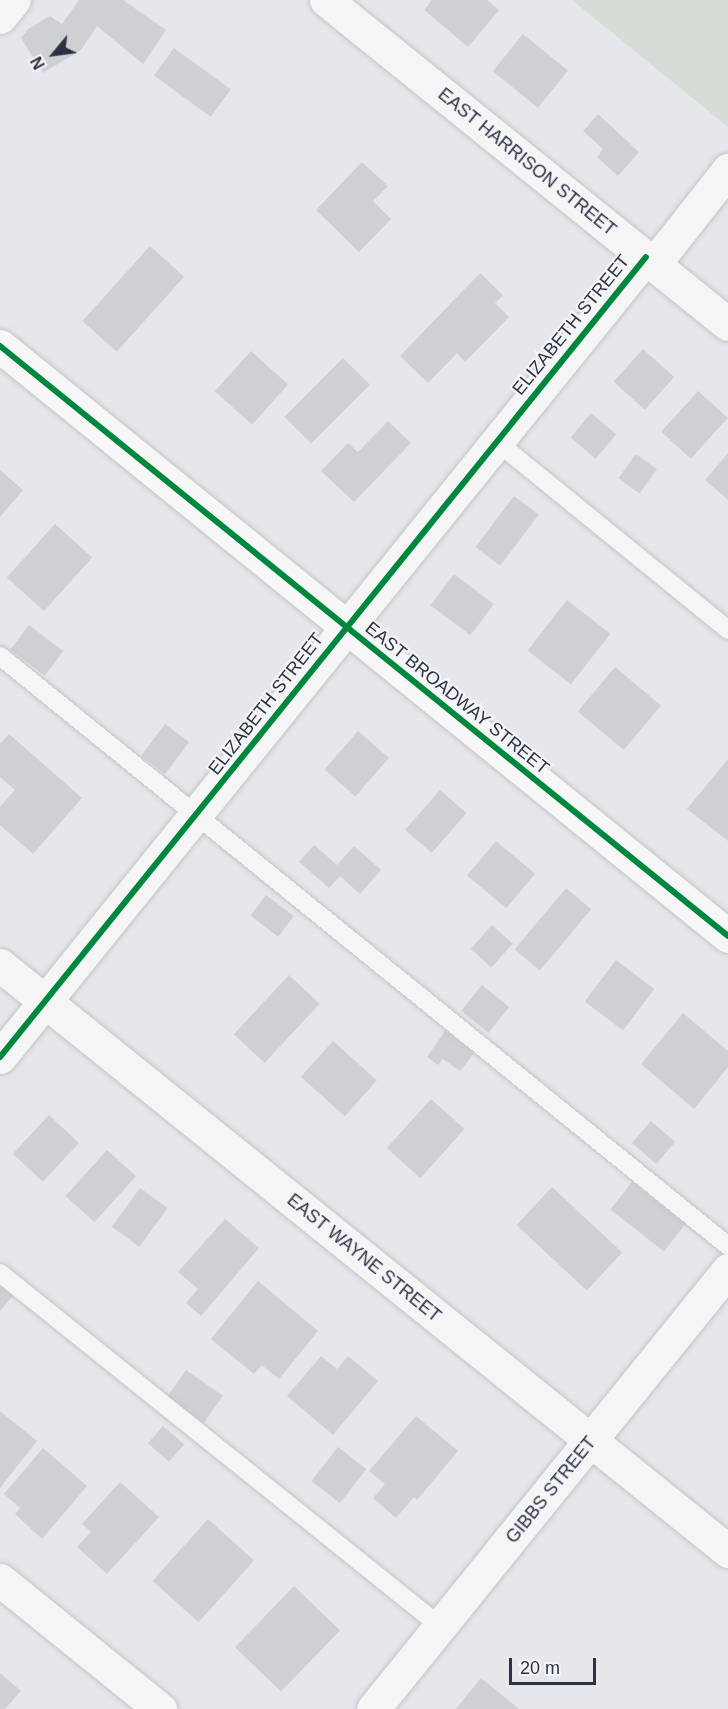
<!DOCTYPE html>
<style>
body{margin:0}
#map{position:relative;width:728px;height:1709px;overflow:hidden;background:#e5e7ea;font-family:Arial,sans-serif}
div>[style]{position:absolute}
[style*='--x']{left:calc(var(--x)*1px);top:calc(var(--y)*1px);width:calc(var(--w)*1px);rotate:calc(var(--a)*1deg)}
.green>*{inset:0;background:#d5ddd6}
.building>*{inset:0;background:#cfd0d3;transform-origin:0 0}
.roads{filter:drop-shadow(0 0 2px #c3c5c8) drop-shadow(0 0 2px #c3c5c8)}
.lane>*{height:18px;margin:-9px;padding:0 9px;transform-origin:9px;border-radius:9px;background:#f5f5f6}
.street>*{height:33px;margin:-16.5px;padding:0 16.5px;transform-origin:16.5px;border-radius:16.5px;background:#f5f5f6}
.secondary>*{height:33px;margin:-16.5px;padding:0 16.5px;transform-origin:16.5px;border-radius:16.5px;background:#f7f7f8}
.cycleway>*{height:6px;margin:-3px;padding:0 3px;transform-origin:3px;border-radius:3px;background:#00873e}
span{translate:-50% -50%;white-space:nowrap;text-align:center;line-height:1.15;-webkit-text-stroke:4.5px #f4f5f8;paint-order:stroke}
.street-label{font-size:18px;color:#2d3242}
.north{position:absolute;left:24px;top:24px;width:60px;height:60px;-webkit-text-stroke:4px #f4f5f8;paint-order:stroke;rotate:241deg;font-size:16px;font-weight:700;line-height:24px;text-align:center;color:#2d3242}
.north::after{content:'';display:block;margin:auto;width:21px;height:27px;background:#2d3242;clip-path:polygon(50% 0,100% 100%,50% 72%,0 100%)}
.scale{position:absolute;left:509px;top:1658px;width:87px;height:27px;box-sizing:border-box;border:3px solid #2d3242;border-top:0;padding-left:8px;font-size:18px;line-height:21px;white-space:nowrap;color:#2d3242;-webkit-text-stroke:4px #f4f5f8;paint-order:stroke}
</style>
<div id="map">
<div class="green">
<div style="clip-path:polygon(572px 0,728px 0,728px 127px)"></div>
</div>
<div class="building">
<div style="clip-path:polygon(79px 0,123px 0,166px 30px,143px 64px,97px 26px,81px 50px,43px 73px,21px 38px,28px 29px,50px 16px,62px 24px)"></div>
<div style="clip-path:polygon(432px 0,487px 0,499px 10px,468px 47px,424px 10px)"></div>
<div style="left:523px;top:34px;width:58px;height:48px;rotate:39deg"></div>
<div style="left:174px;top:48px;width:70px;height:34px;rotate:36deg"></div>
<div style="clip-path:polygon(598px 114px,639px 152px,618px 176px,597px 157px,603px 149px,583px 131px)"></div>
<div style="clip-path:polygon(362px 162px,388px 186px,373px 201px,391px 219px,359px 252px,316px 210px)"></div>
<div style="left:150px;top:246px;width:46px;height:101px;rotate:42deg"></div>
<div style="clip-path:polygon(480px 273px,503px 295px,495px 303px,509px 317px,465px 362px,457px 353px,428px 383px,400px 356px)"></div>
<div style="left:643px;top:349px;width:42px;height:44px;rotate:42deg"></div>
<div style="left:251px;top:351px;width:50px;height:54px;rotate:42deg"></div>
<div style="left:343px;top:358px;width:38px;height:83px;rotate:45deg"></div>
<div style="left:698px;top:391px;width:40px;height:55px;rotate:42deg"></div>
<div style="left:591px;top:413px;width:33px;height:32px;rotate:40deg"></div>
<div style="clip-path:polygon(388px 421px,411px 443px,354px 502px,321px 471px,348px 443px,358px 452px)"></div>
<div style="clip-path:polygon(728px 453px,728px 500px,705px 480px)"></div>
<div style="left:636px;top:454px;width:26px;height:30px;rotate:36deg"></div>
<div style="clip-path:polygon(0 470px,23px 490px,0 517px)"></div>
<div style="left:514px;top:496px;width:31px;height:64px;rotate:37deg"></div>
<div style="left:55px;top:524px;width:50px;height:72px;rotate:42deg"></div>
<div style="left:454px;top:574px;width:50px;height:39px;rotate:37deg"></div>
<div style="left:567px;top:600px;width:55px;height:64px;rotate:38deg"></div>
<div style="left:29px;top:625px;width:43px;height:31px;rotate:37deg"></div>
<div style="left:615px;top:667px;width:60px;height:58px;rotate:40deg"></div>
<div style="left:165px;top:724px;width:30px;height:40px;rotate:37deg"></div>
<div style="left:358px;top:731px;width:41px;height:51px;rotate:41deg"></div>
<div style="clip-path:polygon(9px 734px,82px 798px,33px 854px,0 825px,0 807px,15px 790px,0 777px,0 744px)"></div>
<div style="clip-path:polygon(728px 759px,728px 841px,687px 809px)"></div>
<div style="left:440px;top:790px;width:35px;height:53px;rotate:41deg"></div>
<div style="left:496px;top:841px;width:51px;height:45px;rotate:40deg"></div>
<div style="clip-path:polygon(314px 845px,337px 865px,354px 846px,381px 870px,360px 894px,340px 876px,329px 888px,299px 862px)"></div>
<div style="left:566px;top:888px;width:33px;height:80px;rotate:40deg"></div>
<div style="left:266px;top:895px;width:35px;height:26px;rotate:37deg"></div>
<div style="left:492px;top:925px;width:28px;height:32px;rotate:42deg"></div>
<div style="left:616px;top:960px;width:48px;height:52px;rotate:37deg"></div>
<div style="left:289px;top:975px;width:42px;height:81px;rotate:43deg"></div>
<div style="left:482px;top:985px;width:35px;height:33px;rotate:39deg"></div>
<div style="clip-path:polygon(683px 1013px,728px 1051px,728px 1067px,694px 1109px,641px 1064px)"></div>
<div style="clip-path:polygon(445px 1031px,475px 1052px,460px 1071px,443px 1059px,438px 1065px,427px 1057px)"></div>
<div style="left:333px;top:1041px;width:59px;height:48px;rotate:42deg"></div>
<div style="left:431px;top:1099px;width:45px;height:66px;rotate:42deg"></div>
<div style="left:49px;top:1115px;width:41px;height:53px;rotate:43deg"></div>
<div style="left:651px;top:1121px;width:32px;height:29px;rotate:41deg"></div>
<div style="left:107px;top:1150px;width:39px;height:62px;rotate:42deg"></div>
<div style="left:632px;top:1182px;width:68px;height:35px;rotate:38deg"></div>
<div style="left:552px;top:1187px;width:96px;height:52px;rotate:43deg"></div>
<div style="left:140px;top:1188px;width:34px;height:48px;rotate:36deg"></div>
<div style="clip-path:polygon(225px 1219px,259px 1248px,201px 1316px,186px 1303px,198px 1289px,178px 1272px)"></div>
<div style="clip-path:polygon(258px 1281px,318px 1331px,279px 1379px,262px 1365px,254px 1374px,211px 1339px)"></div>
<div style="clip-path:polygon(0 1285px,13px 1296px,0 1311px)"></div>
<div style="clip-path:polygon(321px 1356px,337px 1369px,348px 1356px,378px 1381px,333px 1435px,287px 1396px)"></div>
<div style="left:186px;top:1370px;width:45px;height:33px;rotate:35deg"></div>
<div style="clip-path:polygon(0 1411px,37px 1441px,0 1488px)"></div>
<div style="clip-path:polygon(416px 1416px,458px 1451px,417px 1500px,414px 1497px,396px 1518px,373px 1498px,385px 1484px,369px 1471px)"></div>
<div style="left:163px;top:1426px;width:28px;height:23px;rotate:41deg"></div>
<div style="left:338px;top:1447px;width:36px;height:43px;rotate:38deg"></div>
<div style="clip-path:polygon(43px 1448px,87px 1486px,42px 1539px,15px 1514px,20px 1508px,4px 1494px)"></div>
<div style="clip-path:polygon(120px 1482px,159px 1517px,107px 1574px,77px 1547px,91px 1532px,82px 1524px)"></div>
<div style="left:208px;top:1519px;width:62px;height:83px;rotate:42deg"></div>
<div style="left:294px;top:1586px;width:64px;height:85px;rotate:44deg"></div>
<div style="clip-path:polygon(0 1673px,21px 1691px,5px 1709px,0 1709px)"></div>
<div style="clip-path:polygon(481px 1678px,519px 1709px,456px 1709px)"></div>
</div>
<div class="roads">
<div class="lane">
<div style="--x:497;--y:442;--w:298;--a:39.1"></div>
<div style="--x:0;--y:656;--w:937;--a:39.02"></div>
<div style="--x:0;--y:1273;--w:564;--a:38.74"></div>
</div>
<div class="street">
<div style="--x:326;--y:0;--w:516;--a:38.87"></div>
<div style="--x:0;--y:17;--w:22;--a:-51"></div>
<div style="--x:654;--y:264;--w:120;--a:-51.8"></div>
<div style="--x:0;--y:965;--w:935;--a:38.83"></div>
<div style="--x:0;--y:1057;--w:1028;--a:-51.08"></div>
<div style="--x:0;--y:1580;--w:206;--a:38.9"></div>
<div style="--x:373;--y:1709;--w:565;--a:-51.04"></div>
</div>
<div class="secondary">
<div style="--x:0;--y:346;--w:937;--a:39.02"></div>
</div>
</div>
<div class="cycleway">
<div style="--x:0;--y:346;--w:937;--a:39.02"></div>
<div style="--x:0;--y:1057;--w:1028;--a:-51.08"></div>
</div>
<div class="street-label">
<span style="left:527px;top:162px;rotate:39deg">EAST HARRISON STREET</span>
<span style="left:571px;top:325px;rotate:-51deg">ELIZABETH STREET</span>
<span style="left:457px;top:698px;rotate:39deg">EAST BROADWAY STREET</span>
<span style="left:266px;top:704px;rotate:-52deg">ELIZABETH STREET</span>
<span style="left:364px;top:1258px;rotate:39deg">EAST WAYNE STREET</span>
<span style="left:551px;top:1490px;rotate:-51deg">GIBBS STREET</span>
</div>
<div class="north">N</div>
<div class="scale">20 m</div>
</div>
